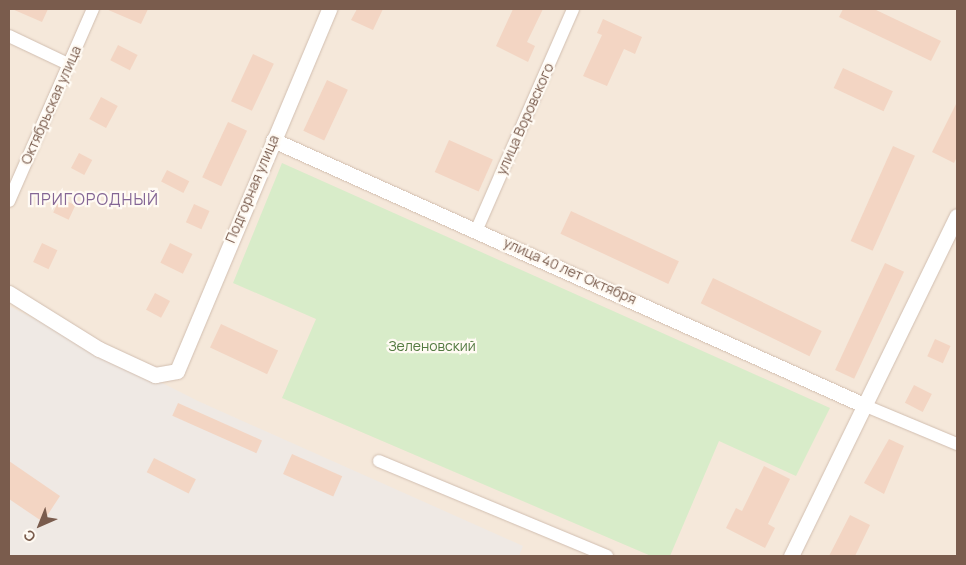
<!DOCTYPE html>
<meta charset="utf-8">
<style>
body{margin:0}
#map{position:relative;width:966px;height:565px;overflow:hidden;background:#fdf6ec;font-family:Manrope,sans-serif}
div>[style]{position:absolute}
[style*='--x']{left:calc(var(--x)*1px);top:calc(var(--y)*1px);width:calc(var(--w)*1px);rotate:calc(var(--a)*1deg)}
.residential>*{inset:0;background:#f5e8da;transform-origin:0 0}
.industrial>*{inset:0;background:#efe9e4}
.green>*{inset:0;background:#d8ecc9}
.building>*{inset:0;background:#f3d5c3;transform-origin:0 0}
.roads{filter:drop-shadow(0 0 1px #d1beb0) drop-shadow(0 0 1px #d1beb0)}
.minor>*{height:12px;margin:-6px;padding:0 6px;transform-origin:6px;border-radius:6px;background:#fff}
.tertiary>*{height:15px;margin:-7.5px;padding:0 7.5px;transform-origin:7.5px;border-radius:7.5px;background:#fff}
span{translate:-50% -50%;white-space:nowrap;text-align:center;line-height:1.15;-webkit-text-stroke:4.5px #fffaf3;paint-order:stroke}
.street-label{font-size:14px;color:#7a5c4d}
.park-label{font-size:14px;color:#537a41}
.quarter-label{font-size:16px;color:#846695;letter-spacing:1px}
.frame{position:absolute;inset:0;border:10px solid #7a5c4d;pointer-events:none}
.north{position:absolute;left:15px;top:500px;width:50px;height:50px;-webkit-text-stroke:4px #fffaf3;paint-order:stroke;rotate:224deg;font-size:14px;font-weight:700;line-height:20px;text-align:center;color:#7a5c4d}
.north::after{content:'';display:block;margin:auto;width:18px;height:22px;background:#7a5c4d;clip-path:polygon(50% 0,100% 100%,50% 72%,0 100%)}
</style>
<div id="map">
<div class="residential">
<div style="left:9px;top:9px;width:948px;height:547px"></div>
</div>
<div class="industrial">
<div style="clip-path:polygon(9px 306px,198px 401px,523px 546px,519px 556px,9px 556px)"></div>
</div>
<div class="green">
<div style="clip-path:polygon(282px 163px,830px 408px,796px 476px,719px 441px,670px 556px,651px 556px,282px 398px,316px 319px,233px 283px)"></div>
</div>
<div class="building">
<div style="clip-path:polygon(12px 9px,48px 9px,42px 22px)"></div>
<div style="clip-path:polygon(106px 9px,148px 9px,141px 24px)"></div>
<div style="clip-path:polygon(357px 9px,383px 9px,373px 30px,351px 20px)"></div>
<div style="clip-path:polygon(513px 9px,543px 9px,527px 42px,535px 46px,528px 62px,496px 46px)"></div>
<div style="clip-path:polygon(843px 9px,874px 9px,941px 41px,931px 61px,839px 17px)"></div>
<div style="clip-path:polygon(603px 19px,642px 37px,635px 54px,624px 49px,607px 86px,583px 76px,602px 35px,597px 33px)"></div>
<div style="left:118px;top:45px;width:22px;height:17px;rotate:27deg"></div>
<div style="left:253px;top:54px;width:23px;height:52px;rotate:25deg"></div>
<div style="left:843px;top:68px;width:55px;height:22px;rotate:25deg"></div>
<div style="left:327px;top:80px;width:23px;height:56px;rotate:25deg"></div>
<div style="left:101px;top:97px;width:19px;height:25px;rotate:28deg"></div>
<div style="clip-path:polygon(957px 102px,957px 157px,954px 163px,932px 152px)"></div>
<div style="left:228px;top:122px;width:21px;height:61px;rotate:25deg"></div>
<div style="left:449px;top:140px;width:48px;height:35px;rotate:24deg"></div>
<div style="left:893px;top:146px;width:24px;height:104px;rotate:24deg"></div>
<div style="left:79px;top:153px;width:15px;height:17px;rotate:28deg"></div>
<div style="left:167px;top:170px;width:25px;height:13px;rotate:27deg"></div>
<div style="left:60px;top:198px;width:17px;height:16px;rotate:25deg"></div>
<div style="left:194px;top:204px;width:17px;height:20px;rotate:24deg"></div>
<div style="left:571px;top:211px;width:119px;height:25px;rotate:25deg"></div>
<div style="left:42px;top:243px;width:17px;height:21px;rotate:25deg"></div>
<div style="left:170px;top:243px;width:25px;height:22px;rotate:26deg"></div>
<div style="left:885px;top:263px;width:21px;height:118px;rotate:25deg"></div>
<div style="left:713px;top:278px;width:121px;height:28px;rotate:26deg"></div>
<div style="left:155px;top:293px;width:17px;height:19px;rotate:28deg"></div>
<div style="left:221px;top:324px;width:63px;height:26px;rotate:25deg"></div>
<div style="left:935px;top:339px;width:17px;height:19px;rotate:24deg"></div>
<div style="left:914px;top:385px;width:20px;height:20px;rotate:27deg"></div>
<div style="left:178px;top:403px;width:92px;height:14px;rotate:24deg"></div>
<div style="clip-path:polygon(889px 439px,904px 446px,884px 494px,864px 483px)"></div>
<div style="left:292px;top:454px;width:55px;height:22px;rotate:24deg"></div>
<div style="left:154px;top:458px;width:47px;height:16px;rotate:27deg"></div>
<div style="clip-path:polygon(9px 461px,60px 496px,43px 522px,9px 499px)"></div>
<div style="clip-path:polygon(764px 466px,790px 479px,768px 524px,775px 528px,765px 548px,726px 528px,736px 508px,742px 511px)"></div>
<div style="clip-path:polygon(850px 515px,870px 525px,855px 556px,829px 556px)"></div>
</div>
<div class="roads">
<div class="minor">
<div style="--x:9;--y:36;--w:65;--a:25.4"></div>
<div style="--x:9;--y:201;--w:210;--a:-66.4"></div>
<div style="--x:477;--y:229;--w:240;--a:-66.4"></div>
<div style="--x:866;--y:406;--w:99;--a:22.7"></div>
<div style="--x:379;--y:461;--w:247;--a:22.6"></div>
</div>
<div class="tertiary">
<div style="--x:273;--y:140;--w:650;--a:24.16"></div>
<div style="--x:9;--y:293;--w:106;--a:31.9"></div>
<div style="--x:99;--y:349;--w:62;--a:24.9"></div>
<div style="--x:155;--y:375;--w:22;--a:-10"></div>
<div style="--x:177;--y:371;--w:393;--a:-67.2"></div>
<div style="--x:791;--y:556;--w:378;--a:-64"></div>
</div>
</div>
<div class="street-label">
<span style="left:51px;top:105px;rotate:-66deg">Октябрьская улица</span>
<span style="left:525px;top:119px;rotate:-66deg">улица Воровского</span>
<span style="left:252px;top:189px;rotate:-67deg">Подгорная улица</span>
<span style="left:570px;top:271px;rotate:24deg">улица 40 лет Октября</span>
</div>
<div class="park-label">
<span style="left:432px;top:346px">Зеленовский</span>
</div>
<div class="quarter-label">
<span style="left:94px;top:199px">ПРИГОРОДНЫЙ</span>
</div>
<div class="frame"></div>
<div class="north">С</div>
</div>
